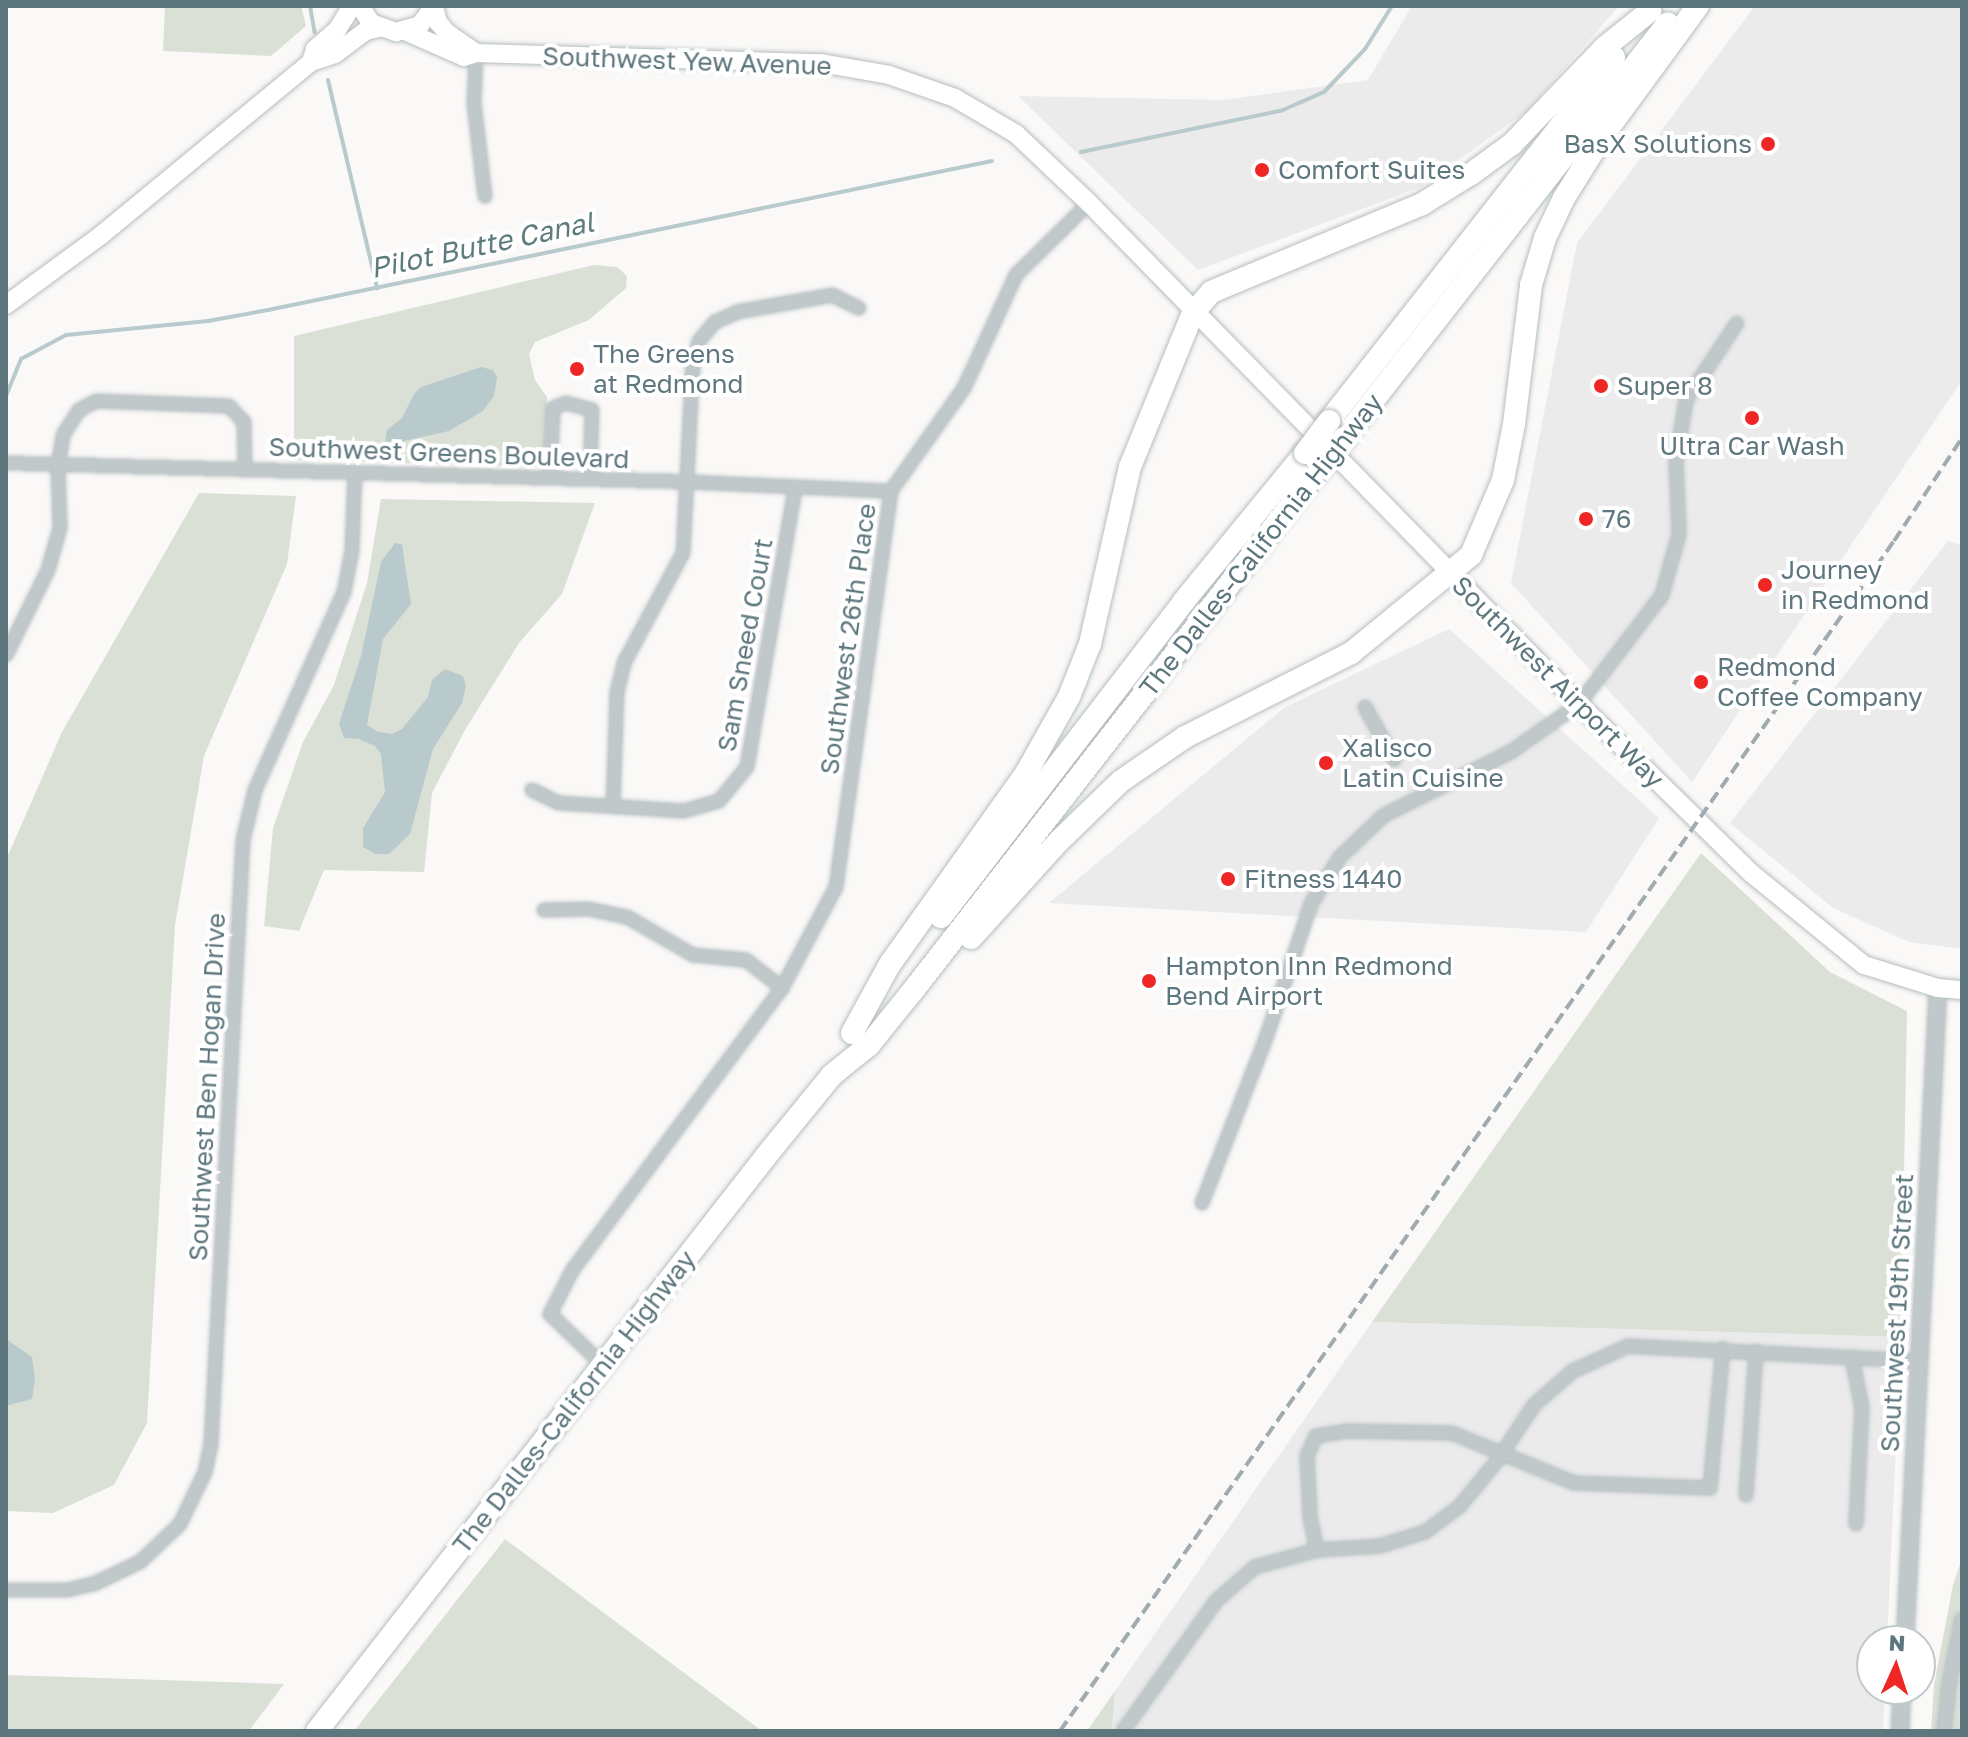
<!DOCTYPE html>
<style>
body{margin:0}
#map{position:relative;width:1968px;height:1737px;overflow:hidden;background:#faf9f7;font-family:"Golos Text",sans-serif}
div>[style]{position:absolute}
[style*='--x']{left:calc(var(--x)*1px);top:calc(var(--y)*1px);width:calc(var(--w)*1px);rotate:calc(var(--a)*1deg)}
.built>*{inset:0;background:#ebebeb}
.green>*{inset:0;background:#dbe0d6}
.water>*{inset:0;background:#b8cacb}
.stream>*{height:4px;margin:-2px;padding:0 2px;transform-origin:2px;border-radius:2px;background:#b8cacb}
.roads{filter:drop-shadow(0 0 2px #b5bec1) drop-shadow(0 0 2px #b5bec1)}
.minor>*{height:12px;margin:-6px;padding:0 6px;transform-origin:6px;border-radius:6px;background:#c0c8ca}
.tertiary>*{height:16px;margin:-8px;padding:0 8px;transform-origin:8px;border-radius:8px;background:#c0c8ca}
.secondary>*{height:18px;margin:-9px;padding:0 9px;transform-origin:9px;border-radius:9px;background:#fff}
.trunk>*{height:22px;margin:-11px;padding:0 11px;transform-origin:11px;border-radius:11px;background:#fff}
.rail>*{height:4px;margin-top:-2px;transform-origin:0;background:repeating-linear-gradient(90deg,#a0abaf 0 12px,transparent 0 18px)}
.bridges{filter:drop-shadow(0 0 2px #b4bbbd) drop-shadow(0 0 2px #b4bbbd)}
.trunk-bridge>*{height:22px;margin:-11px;padding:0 11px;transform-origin:11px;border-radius:11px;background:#fff}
.dots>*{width:22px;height:22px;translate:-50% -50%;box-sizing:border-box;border:4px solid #fff;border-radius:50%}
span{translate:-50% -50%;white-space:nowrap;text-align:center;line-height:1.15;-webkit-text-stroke:8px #fff;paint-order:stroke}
.street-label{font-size:26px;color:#5e777e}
.poi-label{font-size:26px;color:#5e777e}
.right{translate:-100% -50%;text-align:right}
.left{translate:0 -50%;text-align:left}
.water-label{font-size:28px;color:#5e7c7e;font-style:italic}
.frame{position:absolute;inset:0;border:8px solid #5e777e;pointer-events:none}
.north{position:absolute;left:1856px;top:1625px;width:80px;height:80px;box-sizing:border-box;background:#fff;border:2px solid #bfc9cb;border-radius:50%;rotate:3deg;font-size:22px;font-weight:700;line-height:32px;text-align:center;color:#5e777e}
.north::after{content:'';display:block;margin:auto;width:28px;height:36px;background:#ee2624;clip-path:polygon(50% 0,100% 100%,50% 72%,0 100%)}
</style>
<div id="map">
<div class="built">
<div style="clip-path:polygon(1412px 6px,1619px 6px,1528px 110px,1421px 187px,1198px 270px,1018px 96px,1224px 100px,1368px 80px)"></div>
<div style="clip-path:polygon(1755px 6px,1962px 6px,1962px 380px,1692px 782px,1511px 583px,1577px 243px)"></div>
<div style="clip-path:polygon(1948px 541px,1962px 545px,1962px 949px,1909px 942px,1833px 908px,1730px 823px)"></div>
<div style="clip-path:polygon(1449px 629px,1659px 818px,1586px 932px,1049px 903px,1285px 707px)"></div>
<div style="clip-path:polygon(1372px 1322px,1901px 1337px,1887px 1641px,1872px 1641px,1872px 1689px,1885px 1689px,1883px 1731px,1112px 1731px,1115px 1691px)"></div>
</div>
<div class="green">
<div style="clip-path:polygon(165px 6px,301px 6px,306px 26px,271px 56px,163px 51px)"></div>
<div style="clip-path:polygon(594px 265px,617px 267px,627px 276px,626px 288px,589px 320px,535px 342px,529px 354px,535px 380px,547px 397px,544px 467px,294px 460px,294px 336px)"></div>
<div style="clip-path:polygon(199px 493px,296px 496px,287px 564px,204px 756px,175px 925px,147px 1423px,114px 1485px,53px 1513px,6px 1511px,6px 860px,62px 732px)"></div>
<div style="clip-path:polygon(381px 499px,595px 503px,562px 594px,519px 643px,465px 730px,432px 793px,424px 872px,324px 870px,299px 931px,264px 926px,273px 828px,303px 742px,334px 685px,367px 583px)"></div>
<div style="clip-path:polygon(1701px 853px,1830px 972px,1907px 1011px,1901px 1337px,1372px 1322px)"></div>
<div style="clip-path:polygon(505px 1539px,762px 1731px,354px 1731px)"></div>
<div style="clip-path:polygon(1962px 1558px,1962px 1731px,1931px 1731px,1934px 1685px,1953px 1585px)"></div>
<div style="clip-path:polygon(6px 1675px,284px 1684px,249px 1731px,6px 1731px)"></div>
<div style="clip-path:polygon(1115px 1691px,1112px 1731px,1087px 1731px)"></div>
</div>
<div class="water">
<div style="clip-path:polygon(481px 367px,493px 370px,497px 377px,494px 396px,483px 411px,449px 431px,390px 444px,385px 442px,387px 430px,402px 418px,414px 394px,421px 387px)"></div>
<div style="clip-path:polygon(395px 543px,402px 544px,411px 604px,383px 639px,367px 725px,378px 732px,392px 734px,402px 729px,428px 697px,432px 680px,445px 669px,463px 676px,466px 686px,462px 703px,433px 749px,410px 834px,389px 854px,375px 854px,363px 847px,363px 828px,385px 792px,381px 754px,375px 746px,359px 739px,344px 738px,339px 724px,361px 656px,381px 562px)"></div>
<div style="clip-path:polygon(6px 1339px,32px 1357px,35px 1379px,32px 1399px,6px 1406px)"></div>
</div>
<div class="stream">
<div style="--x:310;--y:6;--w:27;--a:80"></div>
<div style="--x:328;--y:80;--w:214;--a:76.7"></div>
<div style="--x:1081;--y:152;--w:206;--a:-11.7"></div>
<div style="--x:1283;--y:110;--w:45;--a:-23.7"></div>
<div style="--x:1324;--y:92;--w:59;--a:-46.4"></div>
<div style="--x:1365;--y:49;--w:51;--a:-57.9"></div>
<div style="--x:6;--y:396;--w:40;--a:-68"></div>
<div style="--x:21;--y:359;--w:51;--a:-28.1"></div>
<div style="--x:66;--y:335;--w:143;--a:-5.6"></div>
<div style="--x:208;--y:321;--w:61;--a:-10.4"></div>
<div style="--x:268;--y:310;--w:739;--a:-11.63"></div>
</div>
<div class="roads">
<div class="minor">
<div style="--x:476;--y:53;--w:51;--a:92.2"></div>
<div style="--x:474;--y:104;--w:93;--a:83.2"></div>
<div style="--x:6;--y:463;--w:683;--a:1.59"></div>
<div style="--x:689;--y:482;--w:202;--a:2.6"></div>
<div style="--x:550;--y:478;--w:70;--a:-87.5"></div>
<div style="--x:553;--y:408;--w:14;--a:-21"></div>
<div style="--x:566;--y:403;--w:27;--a:15"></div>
<div style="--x:592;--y:410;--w:69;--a:91.7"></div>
<div style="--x:6;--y:655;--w:95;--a:-63.7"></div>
<div style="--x:48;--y:570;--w:44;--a:-74.1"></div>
<div style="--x:60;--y:528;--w:61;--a:-91.9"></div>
<div style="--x:58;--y:467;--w:32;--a:-81"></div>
<div style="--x:63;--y:435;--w:30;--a:-57"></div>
<div style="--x:79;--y:410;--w:20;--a:-27"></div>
<div style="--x:97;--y:401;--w:132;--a:2.2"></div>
<div style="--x:229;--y:406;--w:22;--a:47"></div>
<div style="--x:244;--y:422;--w:48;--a:88.8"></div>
<div style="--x:1365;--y:707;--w:60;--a:60.9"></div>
<div style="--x:532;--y:790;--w:30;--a:26"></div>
<div style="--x:559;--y:803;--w:125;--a:3.7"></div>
<div style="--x:684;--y:811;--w:36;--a:-16"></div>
<div style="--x:719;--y:801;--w:44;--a:-50.5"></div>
<div style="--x:747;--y:767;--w:283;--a:-80.2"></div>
<div style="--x:613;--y:806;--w:114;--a:-88"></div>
<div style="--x:617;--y:692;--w:32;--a:-76"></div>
<div style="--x:625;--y:661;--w:123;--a:-61.8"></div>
<div style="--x:683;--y:553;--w:189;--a:-87"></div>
<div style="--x:693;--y:364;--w:24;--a:-75"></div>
<div style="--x:699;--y:341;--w:25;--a:-50"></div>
<div style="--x:715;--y:322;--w:24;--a:-24"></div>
<div style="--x:737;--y:312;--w:97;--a:-10.1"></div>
<div style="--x:832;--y:295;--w:30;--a:26"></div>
<div style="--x:544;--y:910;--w:45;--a:-1.3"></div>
<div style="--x:589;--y:909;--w:39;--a:12"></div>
<div style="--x:627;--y:917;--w:76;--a:29.9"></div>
<div style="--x:693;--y:955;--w:53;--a:5.4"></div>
<div style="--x:746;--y:960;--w:46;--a:37.9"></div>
<div style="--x:782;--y:988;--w:350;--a:126.6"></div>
<div style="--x:573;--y:1269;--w:51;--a:117.1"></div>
<div style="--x:550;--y:1314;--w:74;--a:43.9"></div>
<div style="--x:782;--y:988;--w:115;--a:-61.9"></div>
<div style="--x:836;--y:887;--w:400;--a:-82.1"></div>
<div style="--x:891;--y:491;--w:126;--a:-54.7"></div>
<div style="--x:964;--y:388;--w:124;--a:-65.3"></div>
<div style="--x:1016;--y:275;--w:103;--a:-44.6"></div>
<div style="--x:1202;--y:1203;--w:177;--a:-68.8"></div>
<div style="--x:1266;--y:1038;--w:141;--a:-71.4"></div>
<div style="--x:1311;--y:904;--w:55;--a:-58.3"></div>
<div style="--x:1340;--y:857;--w:59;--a:-43.6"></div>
<div style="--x:1383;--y:816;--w:144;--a:-26.7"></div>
<div style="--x:1512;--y:751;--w:82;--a:-35"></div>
<div style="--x:1579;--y:704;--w:137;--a:-52.7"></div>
<div style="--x:1662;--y:595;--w:63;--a:-74.4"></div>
<div style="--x:1679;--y:534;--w:73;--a:-92.4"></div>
<div style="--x:1676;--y:461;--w:62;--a:-80.7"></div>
<div style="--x:1686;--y:400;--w:92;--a:-56.5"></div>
<div style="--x:1852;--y:1357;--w:52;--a:78.9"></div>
<div style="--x:1862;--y:1408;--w:116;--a:93"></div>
<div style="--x:1746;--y:1495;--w:144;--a:-86"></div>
<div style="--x:1317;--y:1550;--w:35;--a:-102"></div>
<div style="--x:1310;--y:1516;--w:60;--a:-92.9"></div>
<div style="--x:1307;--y:1456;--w:22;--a:-66"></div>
<div style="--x:1316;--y:1436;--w:31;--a:-9"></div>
<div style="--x:1347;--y:1431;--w:105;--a:1.1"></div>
<div style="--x:1452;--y:1433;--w:132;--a:22.3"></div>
<div style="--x:1574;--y:1483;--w:136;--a:2.1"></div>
<div style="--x:1710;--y:1488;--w:140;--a:-84.7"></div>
<div style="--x:6;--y:1590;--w:61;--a:0"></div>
<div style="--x:67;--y:1590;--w:28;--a:-13"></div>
<div style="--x:94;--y:1584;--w:51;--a:-25.6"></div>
<div style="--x:140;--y:1562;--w:55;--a:-43.5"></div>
<div style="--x:180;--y:1524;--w:58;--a:-64.3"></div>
<div style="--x:205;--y:1472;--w:29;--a:-78"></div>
<div style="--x:211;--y:1444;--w:605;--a:-86.97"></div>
<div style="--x:243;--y:840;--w:51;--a:-76.5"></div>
<div style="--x:255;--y:790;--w:217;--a:-65.8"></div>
<div style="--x:344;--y:592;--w:43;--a:-79.2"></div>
<div style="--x:352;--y:550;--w:78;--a:-87.8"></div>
<div style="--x:1123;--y:1731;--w:160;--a:-54.4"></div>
<div style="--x:1216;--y:1601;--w:52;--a:-41.1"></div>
<div style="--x:1255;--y:1567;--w:64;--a:-15.3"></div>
<div style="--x:1317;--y:1550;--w:63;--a:-3.6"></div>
<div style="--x:1380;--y:1546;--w:47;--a:-17.3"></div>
<div style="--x:1425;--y:1532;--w:44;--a:-36.6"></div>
<div style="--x:1460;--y:1506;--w:58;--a:-50.6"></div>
<div style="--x:1497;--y:1461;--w:67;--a:-56.5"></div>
<div style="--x:1534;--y:1405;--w:52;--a:-41.1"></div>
<div style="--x:1573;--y:1371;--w:60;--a:-24.4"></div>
<div style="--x:1628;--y:1346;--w:291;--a:3"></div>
<div style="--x:1944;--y:1731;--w:47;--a:-83.9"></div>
<div style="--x:1949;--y:1684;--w:66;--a:-78.7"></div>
</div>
<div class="tertiary">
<div style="--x:1905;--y:1641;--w:654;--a:-87.11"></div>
<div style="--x:1900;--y:1731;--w:42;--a:-87.3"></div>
</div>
<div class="secondary">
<div style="--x:360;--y:6;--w:20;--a:57"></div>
<div style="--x:371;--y:23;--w:27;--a:20"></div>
<div style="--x:396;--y:32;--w:25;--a:-16"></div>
<div style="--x:420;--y:25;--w:24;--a:-54"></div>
<div style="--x:434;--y:7;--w:16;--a:75"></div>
<div style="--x:438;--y:22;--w:13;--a:51"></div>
<div style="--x:446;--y:32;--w:37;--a:35"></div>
<div style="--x:405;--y:31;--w:64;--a:23.8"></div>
<div style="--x:464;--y:57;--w:13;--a:-18"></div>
<div style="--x:476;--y:53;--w:345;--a:1.7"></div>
<div style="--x:821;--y:63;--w:69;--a:10"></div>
<div style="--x:889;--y:75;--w:70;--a:19.2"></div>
<div style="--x:955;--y:98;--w:71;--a:30.5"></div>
<div style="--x:1016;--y:134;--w:100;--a:43.4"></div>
<div style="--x:1089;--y:203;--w:701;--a:45.64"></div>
<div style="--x:1579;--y:704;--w:241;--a:44.5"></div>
<div style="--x:1751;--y:873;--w:146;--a:39.2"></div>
<div style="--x:1864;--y:965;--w:77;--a:17.3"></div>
<div style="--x:1938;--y:988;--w:24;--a:5"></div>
<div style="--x:311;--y:62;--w:14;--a:-73"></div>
<div style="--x:315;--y:49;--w:29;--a:-41"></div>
<div style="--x:337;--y:30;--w:28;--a:-58"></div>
<div style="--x:6;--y:305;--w:117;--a:-36.3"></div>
<div style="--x:100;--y:236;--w:273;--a:-39.5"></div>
<div style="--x:311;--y:62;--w:25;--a:-18"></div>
<div style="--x:335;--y:54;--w:39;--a:-37"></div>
<div style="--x:366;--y:31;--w:13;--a:-13"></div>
</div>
<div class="trunk">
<div style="--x:1329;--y:421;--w:462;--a:-51.9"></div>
<div style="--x:1344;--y:438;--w:526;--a:-52.02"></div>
<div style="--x:941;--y:917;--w:399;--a:-52.4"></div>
<div style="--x:1184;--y:601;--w:191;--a:-50.7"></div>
<div style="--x:971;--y:938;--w:131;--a:-47.8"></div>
<div style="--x:1059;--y:841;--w:86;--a:-44.1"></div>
<div style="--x:1121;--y:781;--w:78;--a:-34.5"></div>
<div style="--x:1185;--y:737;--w:186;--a:-26.8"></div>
<div style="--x:1351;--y:653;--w:155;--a:-39.2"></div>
<div style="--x:1471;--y:555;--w:82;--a:-66.9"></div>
<div style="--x:1503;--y:480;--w:57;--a:-78.9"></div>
<div style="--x:1514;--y:424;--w:140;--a:-83"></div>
<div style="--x:1531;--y:285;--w:49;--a:-73.4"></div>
<div style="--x:1545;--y:238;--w:44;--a:-64.6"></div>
<div style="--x:1564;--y:198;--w:72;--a:-58.1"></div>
<div style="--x:1602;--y:137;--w:162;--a:-53.8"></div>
<div style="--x:852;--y:1033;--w:79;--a:-61.2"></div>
<div style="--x:890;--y:964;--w:232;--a:-54.5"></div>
<div style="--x:1025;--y:775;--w:90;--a:-60.6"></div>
<div style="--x:1069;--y:697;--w:57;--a:-68.4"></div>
<div style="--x:1090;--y:644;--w:181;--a:-77.3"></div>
<div style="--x:1130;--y:467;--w:166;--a:-67.8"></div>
<div style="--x:1193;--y:313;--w:28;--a:-49"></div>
<div style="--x:1211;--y:292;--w:229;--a:-22.6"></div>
<div style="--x:1422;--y:204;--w:57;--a:-31.5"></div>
<div style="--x:1471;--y:174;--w:51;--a:-36.2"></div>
<div style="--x:1512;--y:144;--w:134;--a:-46.2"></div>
<div style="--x:1605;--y:47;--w:58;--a:-38.7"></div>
<div style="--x:317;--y:1731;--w:730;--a:-52.01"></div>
<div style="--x:766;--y:1156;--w:104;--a:-50.8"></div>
<div style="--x:832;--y:1075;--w:48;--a:-39"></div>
<div style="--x:869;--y:1045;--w:73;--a:-51.1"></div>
<div style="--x:915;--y:988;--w:658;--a:-52.1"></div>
</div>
</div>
<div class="rail">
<div style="--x:1060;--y:1731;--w:1453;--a:-54.98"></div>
<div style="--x:1894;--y:541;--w:123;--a:-56.6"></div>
</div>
<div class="bridges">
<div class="trunk-bridge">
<div style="--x:1305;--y:453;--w:40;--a:-53"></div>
<div style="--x:1319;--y:469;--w:40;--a:-51"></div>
</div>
</div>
<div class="dots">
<div style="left:1768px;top:144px;background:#ee2624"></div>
<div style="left:1262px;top:170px;background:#ee2624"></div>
<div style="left:577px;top:369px;background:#ee2624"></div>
<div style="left:1601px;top:386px;background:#ee2624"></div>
<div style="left:1752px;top:418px;background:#ee2624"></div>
<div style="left:1586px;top:519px;background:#ee2624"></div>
<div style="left:1765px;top:585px;background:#ee2624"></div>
<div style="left:1701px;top:682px;background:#ee2624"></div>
<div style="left:1326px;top:763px;background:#ee2624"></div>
<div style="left:1228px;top:879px;background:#ee2624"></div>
<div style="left:1149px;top:981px;background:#ee2624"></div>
</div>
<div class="street-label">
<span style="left:687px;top:61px;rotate:2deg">Southwest Yew Avenue</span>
<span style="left:449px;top:453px;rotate:2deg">Southwest Greens Boulevard</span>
<span style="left:1261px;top:545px;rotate:-52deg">The Dalles-California Highway</span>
<span style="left:848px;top:639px;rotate:-82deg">Southwest 26th Place</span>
<span style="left:745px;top:645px;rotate:-80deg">Sam Sneed Court</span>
<span style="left:1558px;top:682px;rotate:45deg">Southwest Airport Way</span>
<span style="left:207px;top:1087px;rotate:-87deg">Southwest Ben Hogan Drive</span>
<span style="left:1897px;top:1313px;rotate:-87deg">Southwest 19th Street</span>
<span style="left:574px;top:1402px;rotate:-52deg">The Dalles-California Highway</span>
</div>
<div class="poi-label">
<span class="right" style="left:1752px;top:144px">BasX Solutions</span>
<span class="left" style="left:1278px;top:170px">Comfort Suites</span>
<span class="left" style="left:593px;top:369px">The Greens<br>at Redmond</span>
<span class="left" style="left:1617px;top:386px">Super 8</span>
<span style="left:1752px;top:446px">Ultra Car Wash</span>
<span class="left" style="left:1602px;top:519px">76</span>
<span class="left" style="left:1781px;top:585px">Journey<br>in Redmond</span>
<span class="left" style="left:1717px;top:682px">Redmond<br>Coffee Company</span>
<span class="left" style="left:1342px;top:763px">Xalisco<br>Latin Cuisine</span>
<span class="left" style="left:1244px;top:879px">Fitness 1440</span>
<span class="left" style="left:1165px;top:981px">Hampton Inn Redmond<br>Bend Airport</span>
</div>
<div class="water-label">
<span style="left:482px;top:245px;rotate:-12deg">Pilot Butte Canal</span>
</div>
<div class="frame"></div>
<div class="north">N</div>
</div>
